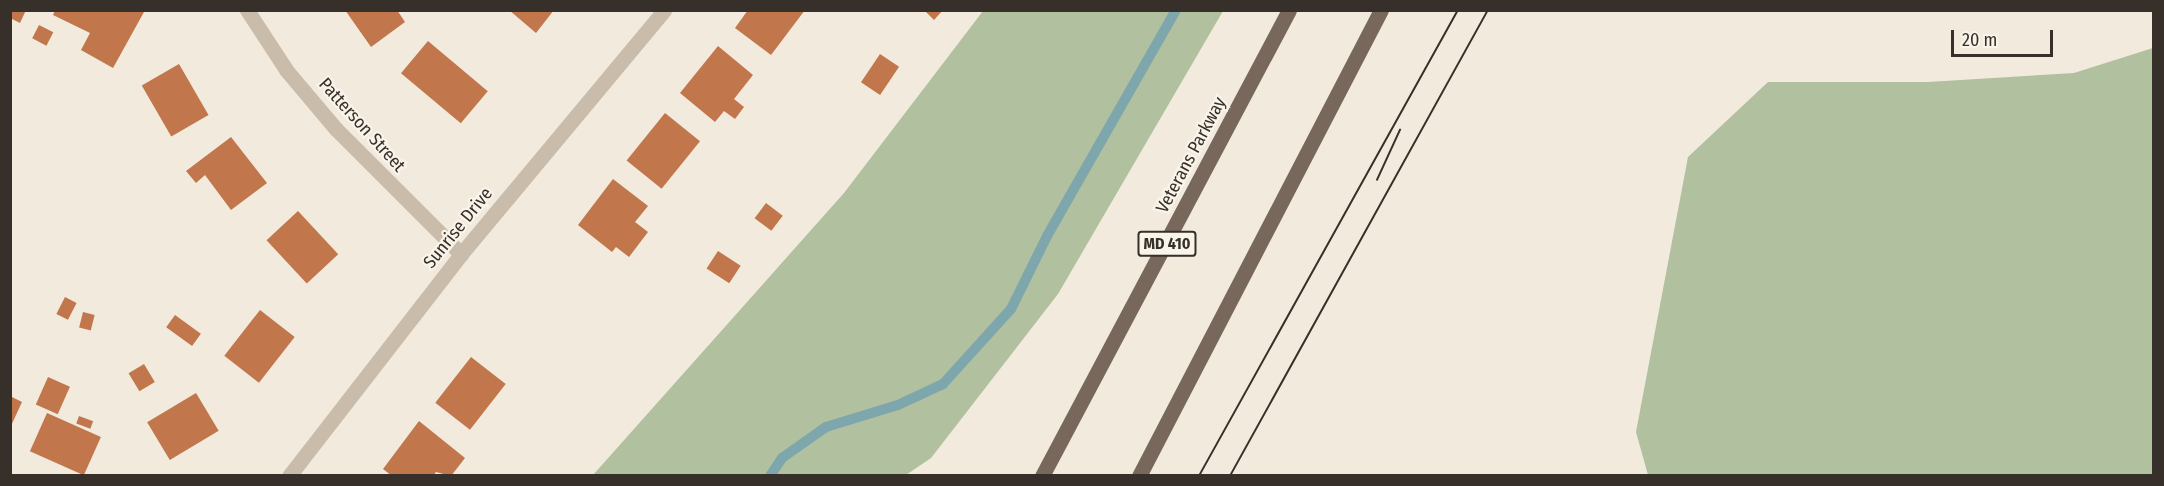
<!DOCTYPE html>
<style>
body{margin:0}
#map{position:relative;width:2164px;height:486px;overflow:hidden;background:#f1eadd;font-family:"Fira Sans Condensed",sans-serif}
div>[style]{position:absolute}
[style*='--x']{left:calc(var(--x)*1px);top:calc(var(--y)*1px);width:calc(var(--w)*1px);rotate:calc(var(--a)*1deg)}
.green>*{inset:0;background:#b1c09e}
.stream>*{height:10px;margin:-5px;padding:0 5px;transform-origin:5px;border-radius:5px;background:#7da6ad}
.building>*{inset:0;background:#c1764c;transform-origin:0 0}
.street>*{height:15px;margin:-7.5px;padding:0 7.5px;transform-origin:7.5px;border-radius:7.5px;background:#c9bcaa}
.primary>*{height:15px;margin:-7.5px;padding:0 7.5px;transform-origin:7.5px;border-radius:7.5px;background:#78685b}
.tram>*{height:1.5px;margin:-0.75px;padding:0 0.75px;transform-origin:0.75px;border-radius:0.75px;background:#372f29}
span{translate:-50% -50%;white-space:nowrap;text-align:center;line-height:1.15;-webkit-text-stroke:4.5px #f9f4ea;paint-order:stroke}
.shield-label span{padding:2px 4px;background:#f9f4ea;border:2px solid;border-radius:4px;-webkit-text-stroke-width:0}
.shield-label{font-size:16px;color:#372f29;font-weight:700}
.street-label{font-size:18px;color:#372f29}
.frame{position:absolute;inset:0;border:12px solid #372f29;pointer-events:none}
.scale{position:absolute;left:1951px;top:30px;width:102px;height:27px;box-sizing:border-box;border:3px solid #372f29;border-top:0;padding-left:8px;font-size:18px;line-height:21px;white-space:nowrap;color:#372f29;-webkit-text-stroke:4px #f9f4ea;paint-order:stroke}
</style>
<div id="map">
<div class="green">
<div style="clip-path:polygon(983px 11px,1223px 11px,1058px 294px,931px 458px,906px 475px,593px 475px,844px 193px)"></div>
<div style="clip-path:polygon(2153px 48px,2153px 475px,1648px 475px,1636px 432px,1688px 157px,1768px 82px,1928px 82px,2074px 73px)"></div>
</div>
<div class="stream">
<div style="--x:770;--y:476;--w:22;--a:-56"></div>
<div style="--x:782;--y:458;--w:54;--a:-35.2"></div>
<div style="--x:826;--y:427;--w:75;--a:-17"></div>
<div style="--x:898;--y:405;--w:50;--a:-25"></div>
<div style="--x:943;--y:384;--w:101;--a:-47.8"></div>
<div style="--x:1011;--y:309;--w:81;--a:-63.7"></div>
<div style="--x:1047;--y:236;--w:260;--a:-60.3"></div>
</div>
<div class="building">
<div style="clip-path:polygon(10px 10px,26px 10px,20px 23px,10px 18px)"></div>
<div style="clip-path:polygon(55px 10px,141px 10px,144px 12px,113px 68px,81px 50px,90px 33px,53px 15px)"></div>
<div style="clip-path:polygon(345px 10px,397px 10px,405px 22px,371px 47px)"></div>
<div style="clip-path:polygon(509px 10px,554px 10px,536px 33px)"></div>
<div style="clip-path:polygon(748px 10px,805px 10px,771px 55px,735px 28px)"></div>
<div style="clip-path:polygon(924px 10px,943px 10px,934px 20px)"></div>
<div style="left:39px;top:25px;width:16px;height:15px;rotate:27deg"></div>
<div style="left:428px;top:41px;width:78px;height:42px;rotate:40deg"></div>
<div style="clip-path:polygon(718px 46px,753px 75px,734px 99px,744px 107px,735px 119px,724px 111px,715px 122px,680px 93px)"></div>
<div style="left:880px;top:54px;width:23px;height:34px;rotate:34deg"></div>
<div style="left:179px;top:64px;width:59px;height:43px;rotate:60deg"></div>
<div style="left:665px;top:113px;width:45px;height:61px;rotate:39deg"></div>
<div style="clip-path:polygon(231px 137px,267px 183px,231px 210px,205px 175px,196px 183px,186px 171px)"></div>
<div style="clip-path:polygon(613px 179px,648px 206px,635px 222px,648px 232px,629px 257px,616px 247px,612px 252px,578px 225px)"></div>
<div style="left:766px;top:203px;width:21px;height:19px;rotate:37deg"></div>
<div style="left:298px;top:211px;width:59px;height:43px;rotate:47deg"></div>
<div style="left:718px;top:251px;width:27px;height:21px;rotate:33deg"></div>
<div style="left:65px;top:297px;width:13px;height:19px;rotate:27deg"></div>
<div style="left:260px;top:310px;width:44px;height:58px;rotate:38deg"></div>
<div style="left:83px;top:312px;width:12px;height:16px;rotate:14deg"></div>
<div style="left:175px;top:315px;width:32px;height:15px;rotate:36deg"></div>
<div style="left:471px;top:357px;width:44px;height:58px;rotate:38deg"></div>
<div style="left:144px;top:364px;width:21px;height:18px;rotate:59deg"></div>
<div style="left:48px;top:377px;width:24px;height:30px;rotate:24deg"></div>
<div style="left:196px;top:393px;width:44px;height:57px;rotate:59deg"></div>
<div style="clip-path:polygon(10px 396px,22px 402px,10px 428px)"></div>
<div style="left:47px;top:413px;width:59px;height:42px;rotate:24deg"></div>
<div style="left:79px;top:416px;width:15px;height:8px;rotate:20deg"></div>
<div style="clip-path:polygon(419px 421px,465px 458px,451px 476px,436px 472px,433px 476px,392px 476px,383px 469px)"></div>
</div>
<div class="street">
<div style="--x:247;--y:10;--w:73;--a:56.7"></div>
<div style="--x:287;--y:71;--w:76;--a:49.8"></div>
<div style="--x:336;--y:129;--w:177;--a:45"></div>
<div style="--x:289;--y:476;--w:281;--a:-52.2"></div>
<div style="--x:461;--y:254;--w:317;--a:-50.2"></div>
</div>
<div class="primary">
<div style="--x:1042;--y:476;--w:527;--a:-62.07"></div>
<div style="--x:1139;--y:476;--w:525;--a:-62.56"></div>
</div>
<div class="tram">
<div style="--x:1377;--y:180;--w:55;--a:-65.3"></div>
<div style="--x:1199;--y:476;--w:533;--a:-60.93"></div>
<div style="--x:1230;--y:476;--w:533;--a:-61.03"></div>
</div>
<div class="shield-label">
<span style="left:1167px;top:244px">MD 410</span>
</div>
<div class="street-label">
<span style="left:362px;top:125px;rotate:48deg">Patterson Street</span>
<span style="left:1191px;top:155px;rotate:-62deg">Veterans Parkway</span>
<span style="left:458px;top:228px;rotate:-51deg">Sunrise Drive</span>
</div>
<div class="frame"></div>
<div class="scale">20 m</div>
</div>
